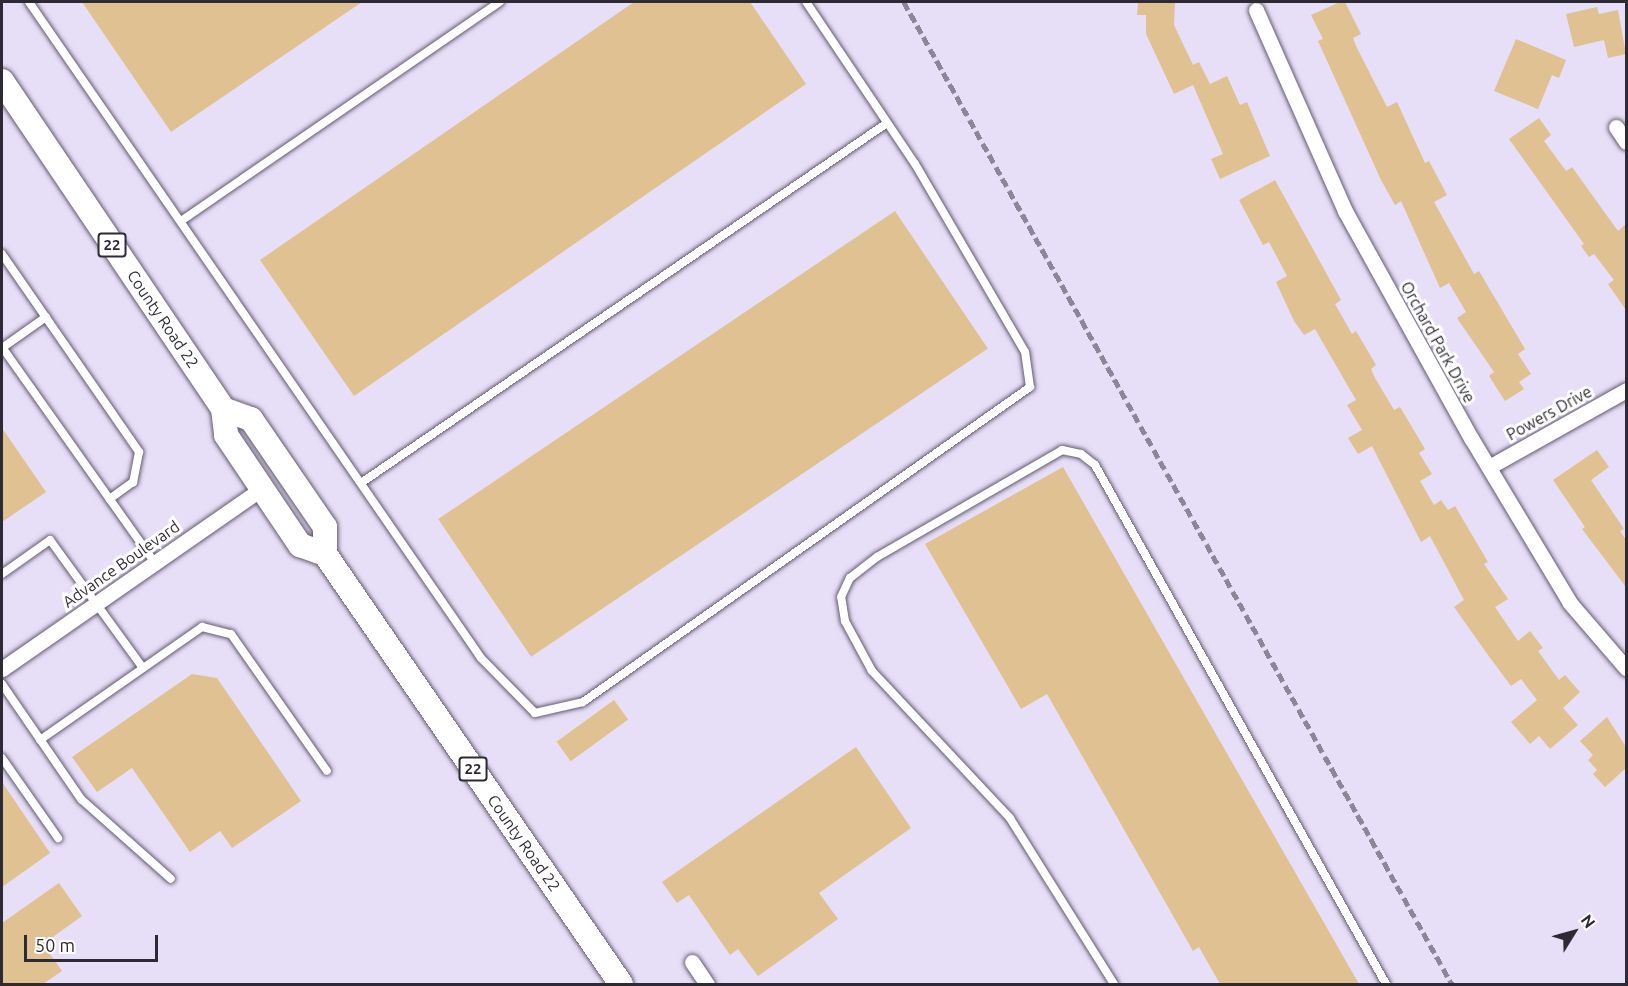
<!DOCTYPE html>
<style>
body{margin:0}
#map{position:relative;width:1628px;height:986px;overflow:hidden;background:#e7def7;font-family:Ubuntu,sans-serif}
div>[style]{position:absolute}
[style*='--x']{left:calc(var(--x)*1px);top:calc(var(--y)*1px);width:calc(var(--w)*1px);rotate:calc(var(--a)*1deg)}
.building>*{inset:0;background:#e0c191;transform-origin:0 0}
.roads{filter:drop-shadow(0 0 2px #635a70) drop-shadow(0 0 2px #635a70)}
.lane>*{height:8px;margin:-4px;padding:0 4px;transform-origin:4px;border-radius:4px;background:#fff}
.street>*{height:15px;margin:-7.5px;padding:0 7.5px;transform-origin:7.5px;border-radius:7.5px;background:#fff}
.primary>*{height:24px;margin:-12px;padding:0 12px;transform-origin:12px;border-radius:12px;background:#fff}
.rail>*{height:4.5px;margin-top:-2.25px;transform-origin:0;background:repeating-linear-gradient(90deg,#8d8698 0 9px,transparent 0 13.5px)}
span{translate:-50% -50%;white-space:nowrap;text-align:center;line-height:1.15;-webkit-text-stroke:6px #fff;paint-order:stroke}
.shield-label span{padding:2px 4px;background:#fff;border:2px solid;border-radius:4px;-webkit-text-stroke-width:0}
.shield-label{font-size:15px;color:#2e2a34;font-weight:700}
.street-label{font-size:16px;color:#2e2a34}
.frame{position:absolute;inset:0;border:3px solid #2e2a34;pointer-events:none}
.north{position:absolute;left:1544px;top:902px;width:60px;height:60px;-webkit-text-stroke:4px #fff;paint-order:stroke;rotate:53deg;font-size:16px;font-weight:700;line-height:24px;text-align:center;color:#2e2a34}
.north::after{content:'';display:block;margin:auto;width:21px;height:27px;background:#2e2a34;clip-path:polygon(50% 0,100% 100%,50% 72%,0 100%)}
.scale{position:absolute;left:24px;top:935px;width:134px;height:27px;box-sizing:border-box;border:3px solid #2e2a34;border-top:0;padding-left:8px;font-size:18px;line-height:21px;white-space:nowrap;color:#2e2a34;-webkit-text-stroke:4px #fff;paint-order:stroke}
</style>
<div id="map">
<div class="building">
<div style="clip-path:polygon(82px 2px,362px 2px,171px 132px)"></div>
<div style="clip-path:polygon(634px 2px,750px 2px,806px 84px,354px 396px,260px 260px)"></div>
<div style="clip-path:polygon(1138px 2px,1175px 2px,1174px 25px,1193px 65px,1199px 62px,1210px 84px,1227px 76px,1240px 105px,1247px 102px,1270px 156px,1220px 179px,1211px 159px,1223px 154px,1193px 85px,1174px 94px,1146px 34px,1146px 15px,1137px 15px)"></div>
<div style="clip-path:polygon(1340px 2px,1345px 2px,1361px 34px,1353px 38px,1356px 46px,1387px 107px,1397px 102px,1425px 163px,1429px 161px,1447px 195px,1434px 202px,1474px 274px,1479px 271px,1525px 349px,1518px 354px,1531px 374px,1519px 382px,1524px 389px,1505px 401px,1489px 376px,1494px 372px,1457px 318px,1466px 312px,1449px 283px,1440px 288px,1401px 201px,1395px 205px,1381px 180px,1318px 41px,1323px 39px,1311px 15px)"></div>
<div style="clip-path:polygon(1597px 7px,1599px 14px,1618px 10px,1626px 54px,1608px 58px,1604px 40px,1574px 47px,1566px 14px)"></div>
<div style="clip-path:polygon(1516px 39px,1566px 60px,1559px 78px,1552px 75px,1538px 109px,1494px 91px)"></div>
<div style="clip-path:polygon(1539px 118px,1551px 135px,1544px 141px,1566px 171px,1572px 167px,1618px 231px,1626px 224px,1626px 310px,1608px 284px,1614px 280px,1594px 254px,1589px 257px,1581px 246px,1584px 244px,1509px 139px)"></div>
<div style="clip-path:polygon(1275px 180px,1341px 300px,1335px 304px,1352px 334px,1356px 331px,1376px 365px,1371px 369px,1375px 378px,1394px 410px,1400px 407px,1425px 449px,1419px 453px,1432px 474px,1420px 481px,1434px 505px,1441px 500px,1448px 510px,1455px 506px,1488px 562px,1484px 564px,1508px 599px,1495px 607px,1518px 641px,1530px 631px,1543px 648px,1538px 651px,1559px 680px,1565px 675px,1580px 692px,1563px 708px,1578px 725px,1550px 749px,1539px 736px,1530px 744px,1511px 722px,1537px 700px,1521px 679px,1511px 686px,1488px 655px,1454px 607px,1464px 600px,1430px 536px,1421px 542px,1372px 446px,1358px 454px,1348px 438px,1362px 430px,1347px 405px,1356px 400px,1315px 329px,1304px 335px,1294px 321px,1276px 282px,1287px 276px,1269px 242px,1263px 245px,1239px 200px)"></div>
<div style="left:895px;top:211px;width:166px;height:551px;rotate:56deg"></div>
<div style="clip-path:polygon(2px 428px,46px 492px,2px 522px)"></div>
<div style="clip-path:polygon(1597px 450px,1609px 467px,1591px 480px,1624px 529px,1620px 531px,1626px 540px,1626px 587px,1582px 529px,1585px 527px,1553px 480px)"></div>
<div style="clip-path:polygon(1063px 467px,1359px 984px,1220px 984px,1199px 947px,1193px 951px,1047px 694px,1021px 709px,925px 544px)"></div>
<div style="clip-path:polygon(192px 674px,217px 678px,301px 801px,232px 848px,220px 831px,190px 852px,132px 768px,97px 792px,72px 757px)"></div>
<div style="left:614px;top:700px;width:24px;height:71px;rotate:54deg"></div>
<div style="clip-path:polygon(1607px 717px,1626px 747px,1626px 768px,1605px 787px,1593px 774px,1597px 770px,1588px 760px,1593px 755px,1580px 741px)"></div>
<div style="clip-path:polygon(856px 747px,911px 828px,819px 893px,838px 919px,758px 976px,738px 949px,730px 955px,689px 895px,677px 903px,662px 882px)"></div>
<div style="clip-path:polygon(2px 782px,50px 853px,2px 887px)"></div>
<div style="clip-path:polygon(59px 883px,82px 916px,43px 944px,62px 971px,43px 984px,2px 984px,2px 923px)"></div>
</div>
<div class="roads">
<div class="lane">
<div style="--x:29;--y:2;--w:797;--a:55.43"></div>
<div style="--x:481;--y:658;--w:77;--a:45.5"></div>
<div style="--x:535;--y:713;--w:49;--a:-12.9"></div>
<div style="--x:583;--y:702;--w:547;--a:-35.17"></div>
<div style="--x:1030;--y:387;--w:35;--a:-98"></div>
<div style="--x:1025;--y:352;--w:218;--a:-120.3"></div>
<div style="--x:915;--y:164;--w:195;--a:-123.9"></div>
<div style="--x:181;--y:221;--w:387;--a:-34.5"></div>
<div style="--x:2;--y:254;--w:241;--a:55.3"></div>
<div style="--x:139;--y:452;--w:31;--a:101"></div>
<div style="--x:133;--y:482;--w:29;--a:144"></div>
<div style="--x:2;--y:347;--w:265;--a:54.7"></div>
<div style="--x:2;--y:348;--w:54;--a:-35.2"></div>
<div style="--x:361;--y:483;--w:637;--a:-34.39"></div>
<div style="--x:2;--y:574;--w:59;--a:-35.3"></div>
<div style="--x:50;--y:540;--w:158;--a:54"></div>
<div style="--x:2;--y:684;--w:140;--a:55.5"></div>
<div style="--x:81;--y:799;--w:120;--a:41.6"></div>
<div style="--x:40;--y:740;--w:198;--a:-34.9"></div>
<div style="--x:202;--y:627;--w:30;--a:14"></div>
<div style="--x:231;--y:634;--w:167;--a:55"></div>
<div style="--x:2;--y:758;--w:98;--a:55"></div>
<div style="--x:1114;--y:984;--w:196;--a:-122.1"></div>
<div style="--x:1010;--y:818;--w:202;--a:-133.2"></div>
<div style="--x:872;--y:671;--w:57;--a:-118.4"></div>
<div style="--x:845;--y:621;--w:24;--a:-99"></div>
<div style="--x:841;--y:597;--w:21;--a:-65"></div>
<div style="--x:850;--y:578;--w:34;--a:-38"></div>
<div style="--x:877;--y:557;--w:214;--a:-30"></div>
<div style="--x:1062;--y:450;--w:19;--a:12"></div>
<div style="--x:1081;--y:454;--w:18;--a:38"></div>
<div style="--x:1095;--y:465;--w:595;--a:60.72"></div>
</div>
<div class="street">
<div style="--x:1256;--y:10;--w:220;--a:66.1"></div>
<div style="--x:1345;--y:211;--w:260;--a:61"></div>
<div style="--x:1471;--y:438;--w:192;--a:59"></div>
<div style="--x:1570;--y:603;--w:86;--a:49.3"></div>
<div style="--x:1616;--y:127;--w:18;--a:56"></div>
<div style="--x:1489;--y:467;--w:157;--a:-29.3"></div>
<div style="--x:2;--y:669;--w:317;--a:-34.8"></div>
<div style="--x:692;--y:962;--w:27;--a:56"></div>
</div>
<div class="primary">
<div style="--x:2;--y:81;--w:396;--a:56"></div>
<div style="--x:223;--y:409;--w:26;--a:83"></div>
<div style="--x:226;--y:435;--w:133;--a:56.1"></div>
<div style="--x:300;--y:545;--w:27;--a:20"></div>
<div style="--x:223;--y:409;--w:30;--a:20"></div>
<div style="--x:251;--y:419;--w:131;--a:55.6"></div>
<div style="--x:325;--y:527;--w:27;--a:90"></div>
<div style="--x:325;--y:554;--w:522;--a:55.46"></div>
</div>
</div>
<div class="rail">
<div style="--x:904;--y:2;--w:1125;--a:60.84"></div>
</div>
<div class="shield-label">
<span style="left:112px;top:245px">22</span>
<span style="left:473px;top:769px">22</span>
</div>
<div class="street-label">
<span style="left:163px;top:319px;rotate:56deg">County Road 22</span>
<span style="left:1438px;top:342px;rotate:61deg">Orchard Park Drive</span>
<span style="left:1549px;top:413px;rotate:-29deg">Powers Drive</span>
<span style="left:121px;top:564px;rotate:-35deg">Advance Boulevard</span>
<span style="left:524px;top:843px;rotate:55deg">County Road 22</span>
</div>
<div class="frame"></div>
<div class="north">N</div>
<div class="scale">50 m</div>
</div>
